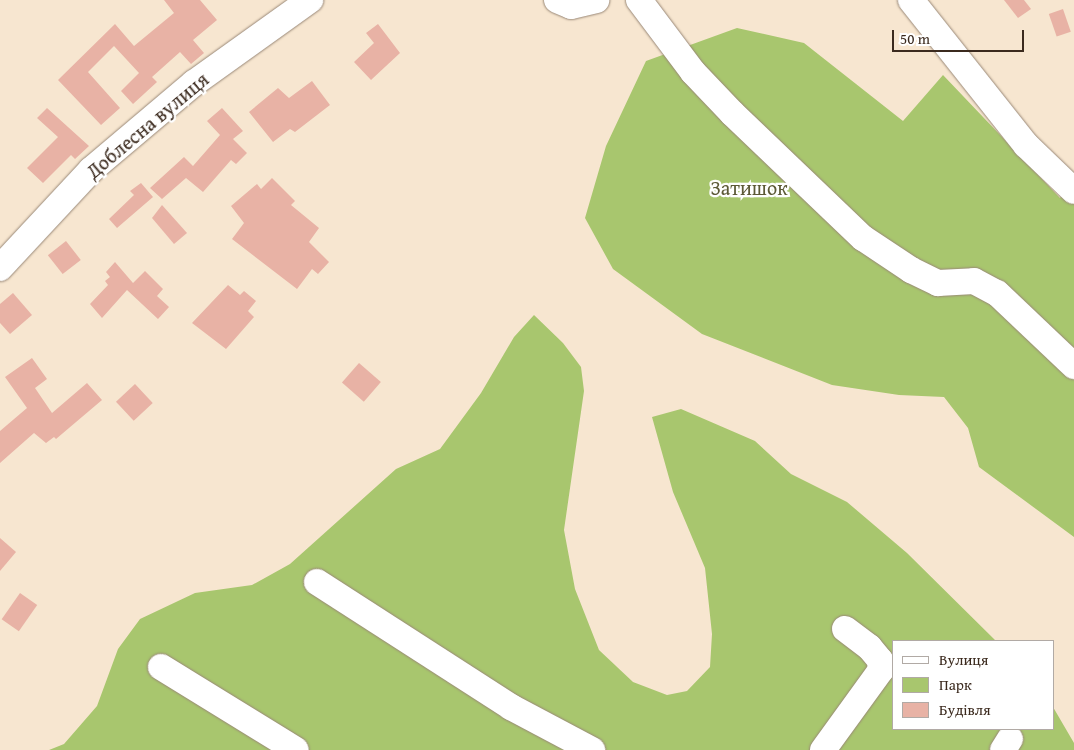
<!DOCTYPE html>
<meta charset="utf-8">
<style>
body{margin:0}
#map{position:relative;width:1074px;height:750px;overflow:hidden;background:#f7e6d0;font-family:"Gentium Book Plus",serif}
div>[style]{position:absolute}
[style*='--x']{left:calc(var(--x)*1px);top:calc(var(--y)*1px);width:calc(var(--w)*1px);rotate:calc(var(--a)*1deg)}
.green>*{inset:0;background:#a8c66e}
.building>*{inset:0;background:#e8b2a5;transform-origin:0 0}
.roads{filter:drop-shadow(0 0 1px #987) drop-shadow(0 0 1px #987)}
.minor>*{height:26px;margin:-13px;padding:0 13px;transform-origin:13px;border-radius:13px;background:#fff}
span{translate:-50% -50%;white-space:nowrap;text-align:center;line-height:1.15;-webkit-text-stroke:4.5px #fff;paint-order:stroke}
.street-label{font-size:20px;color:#3b2a1e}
.park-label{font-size:20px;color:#5c5936}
.legend{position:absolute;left:892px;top:640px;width:162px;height:90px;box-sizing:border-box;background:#fff;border:1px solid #b1aaa5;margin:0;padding:6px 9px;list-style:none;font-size:15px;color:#3b2a1e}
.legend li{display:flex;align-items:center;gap:10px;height:25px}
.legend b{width:25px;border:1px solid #b1aaa5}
.scale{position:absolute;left:892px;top:30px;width:132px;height:22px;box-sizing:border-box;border:2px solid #3b2a1e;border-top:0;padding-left:6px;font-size:15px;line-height:18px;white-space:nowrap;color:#3b2a1e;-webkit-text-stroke:4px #fff;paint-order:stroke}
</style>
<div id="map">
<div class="green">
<div style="clip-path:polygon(737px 28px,804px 43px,903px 121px,943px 75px,1060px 198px,1074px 176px,1074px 537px,979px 467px,968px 428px,944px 397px,899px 395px,832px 385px,702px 334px,613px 269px,585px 218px,606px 146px,646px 61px)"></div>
<div style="clip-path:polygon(534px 315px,563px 343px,581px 367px,584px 391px,564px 530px,575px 589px,599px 650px,633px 682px,667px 695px,687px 691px,710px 667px,712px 634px,705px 568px,673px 492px,652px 417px,681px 409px,755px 441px,791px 474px,847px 502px,907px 553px,996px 641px,893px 641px,893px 729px,1053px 729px,1053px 707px,1074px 743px,1074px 750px,49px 750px,64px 744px,97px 706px,118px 649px,140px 619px,195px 593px,252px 585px,290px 564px,396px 469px,440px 449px,481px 393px,514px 337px)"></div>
</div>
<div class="building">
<div style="clip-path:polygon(164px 0,200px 0,217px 20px,193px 40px,204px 53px,191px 64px,180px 52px,152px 77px,157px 82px,133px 104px,121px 91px,139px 73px,114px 46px,88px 72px,120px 108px,101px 125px,58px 80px,115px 24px,134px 46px,174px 13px)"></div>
<div style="clip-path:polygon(1004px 0,1024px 0,1031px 9px,1018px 18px)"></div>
<div style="left:1063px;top:9px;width:24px;height:15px;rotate:71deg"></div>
<div style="clip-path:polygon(378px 24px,400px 53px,371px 80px,354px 62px,374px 43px,366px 33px)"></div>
<div style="clip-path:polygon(312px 81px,330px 105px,295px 132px,290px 129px,273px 142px,249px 112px,278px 88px,289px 98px)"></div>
<div style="clip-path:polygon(47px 108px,89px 146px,75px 159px,71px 155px,43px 183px,27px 168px,58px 137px,37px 118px)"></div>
<div style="clip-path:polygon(222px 108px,243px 131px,233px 139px,247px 153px,236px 164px,231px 160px,203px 192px,186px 178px,162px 199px,150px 188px,184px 157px,193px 166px,220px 135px,207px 121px)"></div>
<div style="clip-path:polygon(272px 178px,295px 201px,291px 205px,319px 228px,309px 242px,329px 262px,318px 274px,312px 269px,297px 289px,232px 239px,244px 223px,231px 206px,257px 184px,261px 189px)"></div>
<div style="clip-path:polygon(141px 183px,153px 197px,117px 228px,109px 219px,134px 195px,130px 191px)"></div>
<div style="clip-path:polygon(162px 205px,187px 233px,174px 244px,152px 218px)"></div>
<div style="left:66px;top:241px;width:24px;height:23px;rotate:52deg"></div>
<div style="clip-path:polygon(115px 262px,133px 283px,145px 271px,163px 289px,157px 296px,169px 307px,158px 319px,127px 290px,102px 318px,90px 304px,108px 285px,105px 281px,110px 277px,106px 272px)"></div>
<div style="clip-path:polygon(228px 285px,240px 295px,244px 291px,256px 301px,248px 311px,254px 317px,226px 349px,192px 323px)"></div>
<div style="clip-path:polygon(13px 293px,32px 315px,10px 334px,0 323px,0 304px)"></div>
<div style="clip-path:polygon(32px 358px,47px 379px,35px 388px,52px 413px,87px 383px,102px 400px,56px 439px,54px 437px,46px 443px,34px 433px,0 463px,0 431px,27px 408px,5px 377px)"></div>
<div style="left:359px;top:363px;width:29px;height:26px;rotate:41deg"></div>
<div style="left:135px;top:384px;width:26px;height:26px;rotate:47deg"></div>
<div style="clip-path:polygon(0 538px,16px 552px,0 571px)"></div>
<div style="left:20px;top:593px;width:21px;height:32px;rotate:35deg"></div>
</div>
<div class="roads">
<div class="minor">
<div style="--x:557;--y:0;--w:15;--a:23"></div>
<div style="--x:571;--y:6;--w:26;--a:-13"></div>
<div style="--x:639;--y:0;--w:90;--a:53.1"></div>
<div style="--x:693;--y:72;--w:57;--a:46.4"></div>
<div style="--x:732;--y:113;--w:181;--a:43.7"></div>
<div style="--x:863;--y:238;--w:58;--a:33.7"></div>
<div style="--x:911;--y:270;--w:30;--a:26"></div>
<div style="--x:938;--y:283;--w:36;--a:-3"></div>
<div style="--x:974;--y:281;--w:26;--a:28"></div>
<div style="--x:997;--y:293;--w:106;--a:43.5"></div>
<div style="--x:911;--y:0;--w:185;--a:51.6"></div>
<div style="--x:1026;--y:145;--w:66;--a:43.8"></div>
<div style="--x:0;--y:268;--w:134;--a:-47.1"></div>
<div style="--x:91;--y:170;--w:135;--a:-40.2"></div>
<div style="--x:194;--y:83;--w:143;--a:-35.6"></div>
<div style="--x:317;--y:582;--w:231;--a:32.8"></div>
<div style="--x:511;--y:707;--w:92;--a:28"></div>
<div style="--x:161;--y:667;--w:158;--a:31.6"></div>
<div style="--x:823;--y:750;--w:99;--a:-54.1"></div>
<div style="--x:881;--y:670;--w:10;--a:-96"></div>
<div style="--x:880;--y:660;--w:17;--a:-130"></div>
<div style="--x:869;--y:647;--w:30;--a:-143"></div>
<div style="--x:1003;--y:750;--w:13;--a:-58"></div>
</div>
</div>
<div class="street-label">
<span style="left:147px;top:125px;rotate:-40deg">Доблесна вулиця</span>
</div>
<div class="park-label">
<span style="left:749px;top:187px">Затишок</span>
</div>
<ul class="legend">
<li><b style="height:6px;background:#fff"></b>Вулиця</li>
<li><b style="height:14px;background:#a8c66e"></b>Парк</li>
<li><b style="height:14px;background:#e8b2a5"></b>Будівля</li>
</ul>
<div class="scale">50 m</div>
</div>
